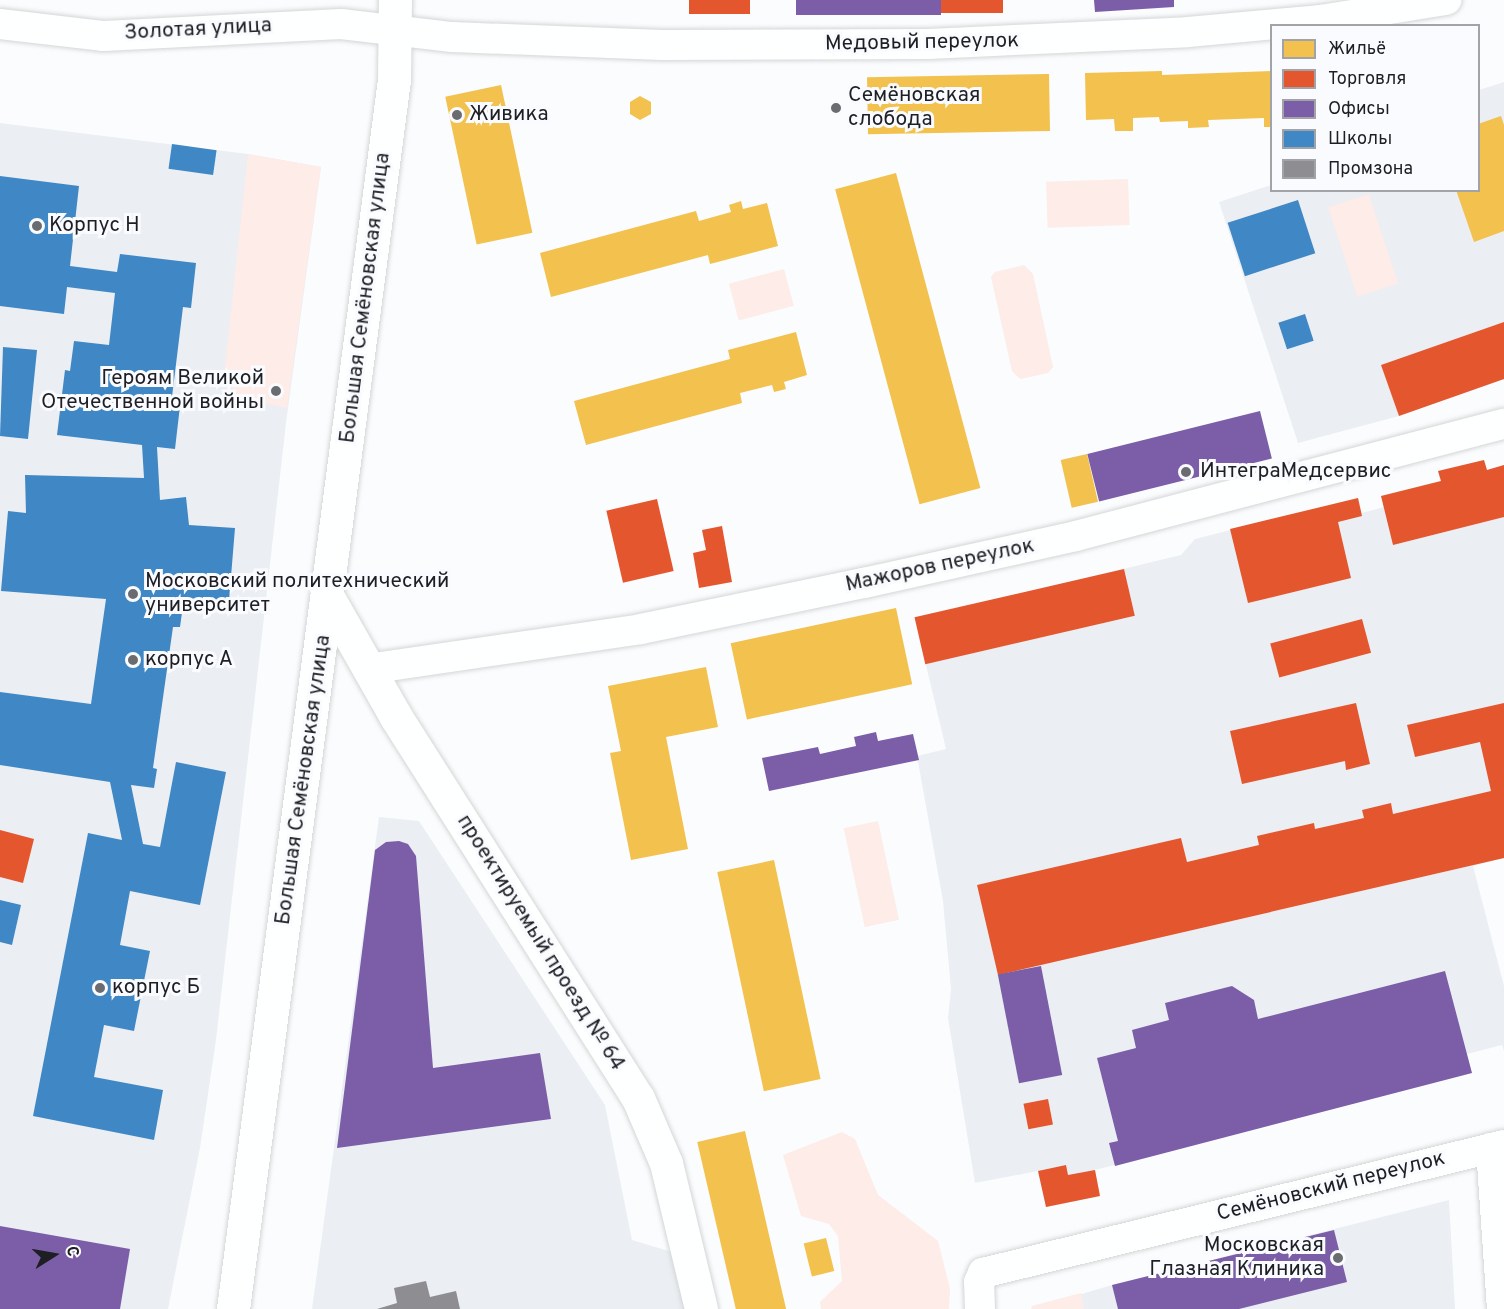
<!DOCTYPE html>
<meta charset="utf-8">
<style>
body{margin:0}
#map{position:relative;width:1504px;height:1309px;overflow:hidden;background:#fbfcfd;font-family:Overpass,sans-serif}
div>[style]{position:absolute}
[style*='--x']{left:calc(var(--x)*1px);top:calc(var(--y)*1px);width:calc(var(--w)*1px);rotate:calc(var(--a)*1deg)}
.built>*{inset:0;background:#ebeef3}
.green>*{inset:0;background:#fdece8;transform-origin:0 0}
.homes>*{inset:0;background:#f2c14e;transform-origin:0 0}
.shops>*{inset:0;background:#e4572e;transform-origin:0 0}
.offices>*{inset:0;background:#7b5ea7;transform-origin:0 0}
.schools>*{inset:0;background:#3f88c5;transform-origin:0 0}
.industry>*{inset:0;background:#8d8d92}
.roads{filter:drop-shadow(0 0 2px #d4d6d8) drop-shadow(0 0 2px #d4d6d8)}
.street>*{height:30px;margin:-15px;padding:0 15px;transform-origin:15px;border-radius:15px;background:#feffff}
.secondary>*{height:33px;margin:-16.5px;padding:0 16.5px;transform-origin:16.5px;border-radius:16.5px;background:#feffff}
.dots>*{width:16px;height:16px;translate:-50% -50%;box-sizing:border-box;border:3px solid #fafbfe;border-radius:50%}
span{translate:-50% -50%;white-space:nowrap;text-align:center;line-height:1.15;-webkit-text-stroke:6px #fafbfe;paint-order:stroke}
.street-label{font-size:21px;color:#1d1f24}
.poi-label{font-size:21px;color:#1d1f24}
.left{translate:0 -50%;text-align:left}
.right{translate:-100% -50%;text-align:right}
.legend{position:absolute;left:1270px;top:24px;width:210px;height:168px;box-sizing:border-box;background:#fafbfe;border:2px solid #a2a3a7;margin:0;padding:8px 10px;list-style:none;font-size:18px;color:#1d1f24}
.legend li{display:flex;align-items:center;gap:12px;height:30px}
.legend b{width:30px;border:2px solid #a2a3a7}
.north{position:absolute;left:24px;top:1225px;width:60px;height:60px;-webkit-text-stroke:4px #fafbfe;paint-order:stroke;rotate:79deg;font-size:16px;font-weight:700;line-height:24px;text-align:center;color:#1d1f24}
.north::after{content:'';display:block;margin:auto;width:21px;height:27px;background:#1d1f24;clip-path:polygon(50% 0,100% 100%,50% 72%,0 100%)}
</style>
<div id="map">
<div class="built">
<div style="clip-path:polygon(1504px 82px,1504px 379px,1399px 416px,1298px 443px,1219px 202px,1271px 185px,1272px 190px,1478px 190px,1479px 90px)"></div>
<div style="clip-path:polygon(0 123px,248px 154px,321px 167px,286px 423px,216px 1040px,200px 1148px,168px 1309px,0 1309px)"></div>
<div style="clip-path:polygon(1484px 460px,1487px 470px,1504px 465px,1504px 858px,1473px 866px,1504px 986px,1504px 1051px,1502px 1045px,1467px 1054px,1472px 1073px,1095px 1170px,1100px 1196px,1046px 1207px,1038px 1171px,975px 1183px,948px 1018px,951px 989px,943px 901px,917px 756px,946px 749px,915px 619px,1181px 555px,1195px 539px,1358px 498px,1362px 513px,1384px 507px,1381px 496px,1440px 481px,1438px 471px)"></div>
<div style="clip-path:polygon(379px 817px,419px 821px,605px 1105px,632px 1240px,672px 1252px,685px 1309px,312px 1309px)"></div>
<div style="clip-path:polygon(1449px 1200px,1455px 1309px,1031px 1309px,1112px 1285px)"></div>
</div>
<div class="green">
<div style="clip-path:polygon(248px 154px,321px 167px,287px 408px,241px 399px,228px 381px,225px 366px)"></div>
<div style="left:1128px;top:179px;width:46px;height:82px;rotate:88deg"></div>
<div style="left:1369px;top:194px;width:94px;height:43px;rotate:72deg"></div>
<div style="clip-path:polygon(1024px 265px,1033px 274px,1053px 367px,1048px 373px,1020px 379px,1012px 371px,991px 277px,995px 272px)"></div>
<div style="left:784px;top:269px;width:38px;height:57px;rotate:75deg"></div>
<div style="left:878px;top:821px;width:101px;height:35px;rotate:78deg"></div>
<div style="clip-path:polygon(842px 1132px,855px 1139px,878px 1195px,938px 1241px,950px 1289px,949px 1309px,821px 1309px,820px 1302px,842px 1281px,838px 1236px,829px 1224px,801px 1216px,783px 1155px)"></div>
<div style="clip-path:polygon(1081px 1293px,1084px 1309px,1031px 1309px,1032px 1306px)"></div>
</div>
<div class="homes">
<div style="clip-path:polygon(1162px 71px,1162px 75px,1272px 71px,1272px 127px,1264px 127px,1264px 118px,1208px 120px,1209px 127px,1188px 128px,1188px 121px,1160px 122px,1159px 117px,1133px 118px,1133px 131px,1115px 131px,1114px 119px,1086px 120px,1085px 73px)"></div>
<div style="left:1049px;top:74px;width:57px;height:182px;rotate:89deg"></div>
<div style="left:501px;top:85px;width:151px;height:57px;rotate:78deg"></div>
<div style="clip-path:polygon(640px 96px,651px 102px,651px 114px,640px 120px,630px 114px,630px 102px)"></div>
<div style="clip-path:polygon(1501px 116px,1504px 125px,1504px 231px,1474px 242px,1456px 190px,1478px 190px,1478px 124px)"></div>
<div style="left:896px;top:173px;width:326px;height:63px;rotate:75deg"></div>
<div style="clip-path:polygon(741px 201px,743px 209px,767px 203px,778px 246px,710px 264px,708px 255px,551px 297px,540px 253px,696px 211px,699px 221px,731px 212px,729px 205px)"></div>
<div style="clip-path:polygon(796px 332px,807px 375px,784px 382px,786px 389px,774px 392px,772px 385px,740px 393px,742px 403px,586px 445px,574px 401px,730px 359px,728px 350px)"></div>
<div style="left:1087px;top:454px;width:49px;height:27px;rotate:77deg"></div>
<div style="left:896px;top:608px;width:78px;height:169px;rotate:78deg"></div>
<div style="clip-path:polygon(706px 667px,718px 727px,666px 737px,688px 849px,631px 860px,610px 753px,621px 751px,608px 686px)"></div>
<div style="left:774px;top:860px;width:224px;height:58px;rotate:78deg"></div>
<div style="left:745px;top:1131px;width:183px;height:49px;rotate:77deg"></div>
<div style="left:826px;top:1238px;width:34px;height:23px;rotate:76deg"></div>
</div>
<div class="shops">
<div style="left:689px;top:0;width:61px;height:14px"></div>
<div style="left:941px;top:0;width:62px;height:13px"></div>
<div style="clip-path:polygon(1504px 322px,1504px 379px,1399px 416px,1381px 365px)"></div>
<div style="clip-path:polygon(1484px 460px,1487px 470px,1504px 465px,1504px 517px,1393px 545px,1381px 496px,1441px 481px,1438px 471px)"></div>
<div style="clip-path:polygon(1358px 498px,1362px 516px,1338px 522px,1351px 578px,1248px 603px,1230px 529px)"></div>
<div style="left:657px;top:499px;width:74px;height:52px;rotate:77deg"></div>
<div style="clip-path:polygon(722px 526px,732px 582px,699px 588px,693px 553px,706px 550px,702px 530px)"></div>
<div style="left:1124px;top:569px;width:48px;height:215px;rotate:77deg"></div>
<div style="left:1362px;top:619px;width:35px;height:95px;rotate:75deg"></div>
<div style="clip-path:polygon(1356px 703px,1370px 764px,1346px 770px,1345px 761px,1242px 784px,1230px 731px)"></div>
<div style="clip-path:polygon(1504px 703px,1504px 858px,998px 975px,977px 885px,1181px 838px,1187px 862px,1259px 845px,1257px 836px,1314px 823px,1315px 829px,1364px 818px,1362px 810px,1391px 803px,1393px 814px,1491px 791px,1480px 742px,1415px 757px,1407px 725px)"></div>
<div style="clip-path:polygon(0 830px,34px 839px,23px 883px,0 877px)"></div>
<div style="left:1048px;top:1099px;width:26px;height:25px;rotate:79deg"></div>
<div style="clip-path:polygon(1066px 1165px,1068px 1175px,1095px 1170px,1100px 1196px,1046px 1207px,1038px 1171px)"></div>
</div>
<div class="offices">
<div style="left:796px;top:0;width:145px;height:15px"></div>
<div style="clip-path:polygon(1094px 0,1174px 0,1174px 7px,1095px 12px)"></div>
<div style="left:1260px;top:411px;width:49px;height:178px;rotate:76deg"></div>
<div style="clip-path:polygon(876px 732px,878px 741px,913px 734px,919px 760px,769px 791px,762px 758px,818px 747px,820px 754px,856px 746px,854px 737px)"></div>
<div style="clip-path:polygon(399px 841px,408px 844px,416px 856px,433px 1068px,540px 1053px,551px 1119px,337px 1148px,375px 850px,386px 842px)"></div>
<div style="left:1041px;top:966px;width:111px;height:44px;rotate:79deg"></div>
<div style="clip-path:polygon(1445px 971px,1472px 1073px,1115px 1166px,1109px 1143px,1118px 1141px,1097px 1058px,1136px 1048px,1132px 1030px,1169px 1020px,1165px 1003px,1232px 986px,1254px 1000px,1258px 1019px)"></div>
<div style="clip-path:polygon(0 1226px,130px 1249px,120px 1309px,0 1309px)"></div>
<div style="clip-path:polygon(1334px 1230px,1347px 1282px,1239px 1309px,1118px 1309px,1112px 1285px)"></div>
</div>
<div class="schools">
<div style="left:172px;top:144px;width:45px;height:25px;rotate:8deg"></div>
<div style="clip-path:polygon(0 176px,79px 186px,70px 266px,117px 272px,120px 254px,196px 263px,191px 308px,183px 307px,171px 405px,180px 406px,175px 449px,157px 447px,160px 500px,186px 497px,189px 525px,235px 528px,229px 601px,184px 598px,180px 627px,173px 627px,153px 768px,157px 769px,154px 788px,131px 785px,143px 844px,160px 847px,176px 762px,226px 772px,200px 905px,130px 891px,120px 945px,150px 951px,134px 1031px,104px 1025px,94px 1077px,163px 1090px,154px 1140px,33px 1116px,88px 833px,122px 840px,110px 782px,0 765px,0 692px,91px 704px,106px 599px,1px 591px,8px 511px,26px 513px,25px 475px,144px 478px,142px 445px,57px 435px,65px 370px,70px 371px,74px 341px,109px 345px,115px 293px,67px 287px,64px 314px,0 306px)"></div>
<div style="left:1298px;top:200px;width:56px;height:74px;rotate:72deg"></div>
<div style="left:1305px;top:314px;width:28px;height:28px;rotate:72deg"></div>
<div style="clip-path:polygon(3px 347px,37px 350px,28px 439px,0 436px)"></div>
<div style="clip-path:polygon(0 900px,21px 905px,12px 945px,0 942px)"></div>
</div>
<div class="industry">
<div style="clip-path:polygon(426px 1281px,430px 1297px,456px 1291px,460px 1309px,377px 1309px,397px 1303px,394px 1288px)"></div>
</div>
<div class="roads">
<div class="street">
<div style="--x:0;--y:24;--w:105;--a:6.6"></div>
<div style="--x:104;--y:36;--w:237;--a:-2.9"></div>
<div style="--x:341;--y:24;--w:112;--a:6.7"></div>
<div style="--x:452;--y:37;--w:210;--a:2.2"></div>
<div style="--x:662;--y:45;--w:266;--a:-0.2"></div>
<div style="--x:928;--y:44;--w:260;--a:-2.6"></div>
<div style="--x:1188;--y:32;--w:134;--a:-5.2"></div>
<div style="--x:1321;--y:20;--w:127;--a:-9.1"></div>
<div style="--x:368;--y:669;--w:276;--a:-8.3"></div>
<div style="--x:641;--y:629;--w:228;--a:-11.7"></div>
<div style="--x:864;--y:583;--w:217;--a:-12.5"></div>
<div style="--x:1076;--y:536;--w:442;--a:-14.7"></div>
<div style="--x:1491;--y:1148;--w:161;--a:86.1"></div>
<div style="--x:980;--y:1309;--w:27;--a:-92"></div>
<div style="--x:979;--y:1282;--w:10;--a:-66"></div>
<div style="--x:983;--y:1273;--w:536;--a:-13.8"></div>
</div>
<div class="secondary">
<div style="--x:329;--y:599;--w:136;--a:60.4"></div>
<div style="--x:396;--y:717;--w:451;--a:57.6"></div>
<div style="--x:638;--y:1098;--w:71;--a:66.7"></div>
<div style="--x:666;--y:1163;--w:150;--a:76.5"></div>
<div style="--x:233;--y:1309;--w:1240;--a:-82.54"></div>
<div style="--x:394;--y:80;--w:80;--a:-89.3"></div>
</div>
</div>
<div class="dots">
<div style="left:836px;top:108px;background:#6b6c70"></div>
<div style="left:457px;top:115px;background:#6b6c70"></div>
<div style="left:37px;top:226px;background:#6b6c70"></div>
<div style="left:276px;top:391px;background:#6b6c70"></div>
<div style="left:1186px;top:472px;background:#6b6c70"></div>
<div style="left:133px;top:594px;background:#6b6c70"></div>
<div style="left:133px;top:660px;background:#6b6c70"></div>
<div style="left:100px;top:988px;background:#6b6c70"></div>
<div style="left:1338px;top:1258px;background:#6b6c70"></div>
</div>
<div class="street-label">
<span style="left:198px;top:30px;rotate:-3deg">Золотая улица</span>
<span style="left:922px;top:43px;rotate:-1deg">Медовый переулок</span>
<span style="left:366px;top:298px;rotate:-83deg">Большая Семёновская улица</span>
<span style="left:940px;top:566px;rotate:-12deg">Мажоров переулок</span>
<span style="left:304px;top:780px;rotate:-82deg">Большая Семёновская улица</span>
<span style="left:540px;top:943px;rotate:58deg">проектируемый проезд № 64</span>
<span style="left:1331px;top:1187px;rotate:-14deg">Семёновский переулок</span>
</div>
<div class="poi-label">
<span class="left" style="left:848px;top:108px">Семёновская<br>слобода</span>
<span class="left" style="left:469px;top:115px">Живика</span>
<span class="left" style="left:49px;top:226px">Корпус Н</span>
<span class="right" style="left:264px;top:391px">Героям Великой<br>Отечественной войны</span>
<span class="left" style="left:1200px;top:472px">ИнтеграМедсервис</span>
<span class="left" style="left:145px;top:594px">Московский политехнический<br>университет</span>
<span class="left" style="left:145px;top:660px">корпус А</span>
<span class="left" style="left:112px;top:988px">корпус Б</span>
<span class="right" style="left:1324px;top:1258px">Московская<br>Глазная Клиника</span>
</div>
<ul class="legend">
<li><b style="height:16px;background:#f2c14e"></b>Жильё</li>
<li><b style="height:16px;background:#e4572e"></b>Торговля</li>
<li><b style="height:16px;background:#7b5ea7"></b>Офисы</li>
<li><b style="height:16px;background:#3f88c5"></b>Школы</li>
<li><b style="height:16px;background:#8d8d92"></b>Промзона</li>
</ul>
<div class="north">С</div>
</div>
